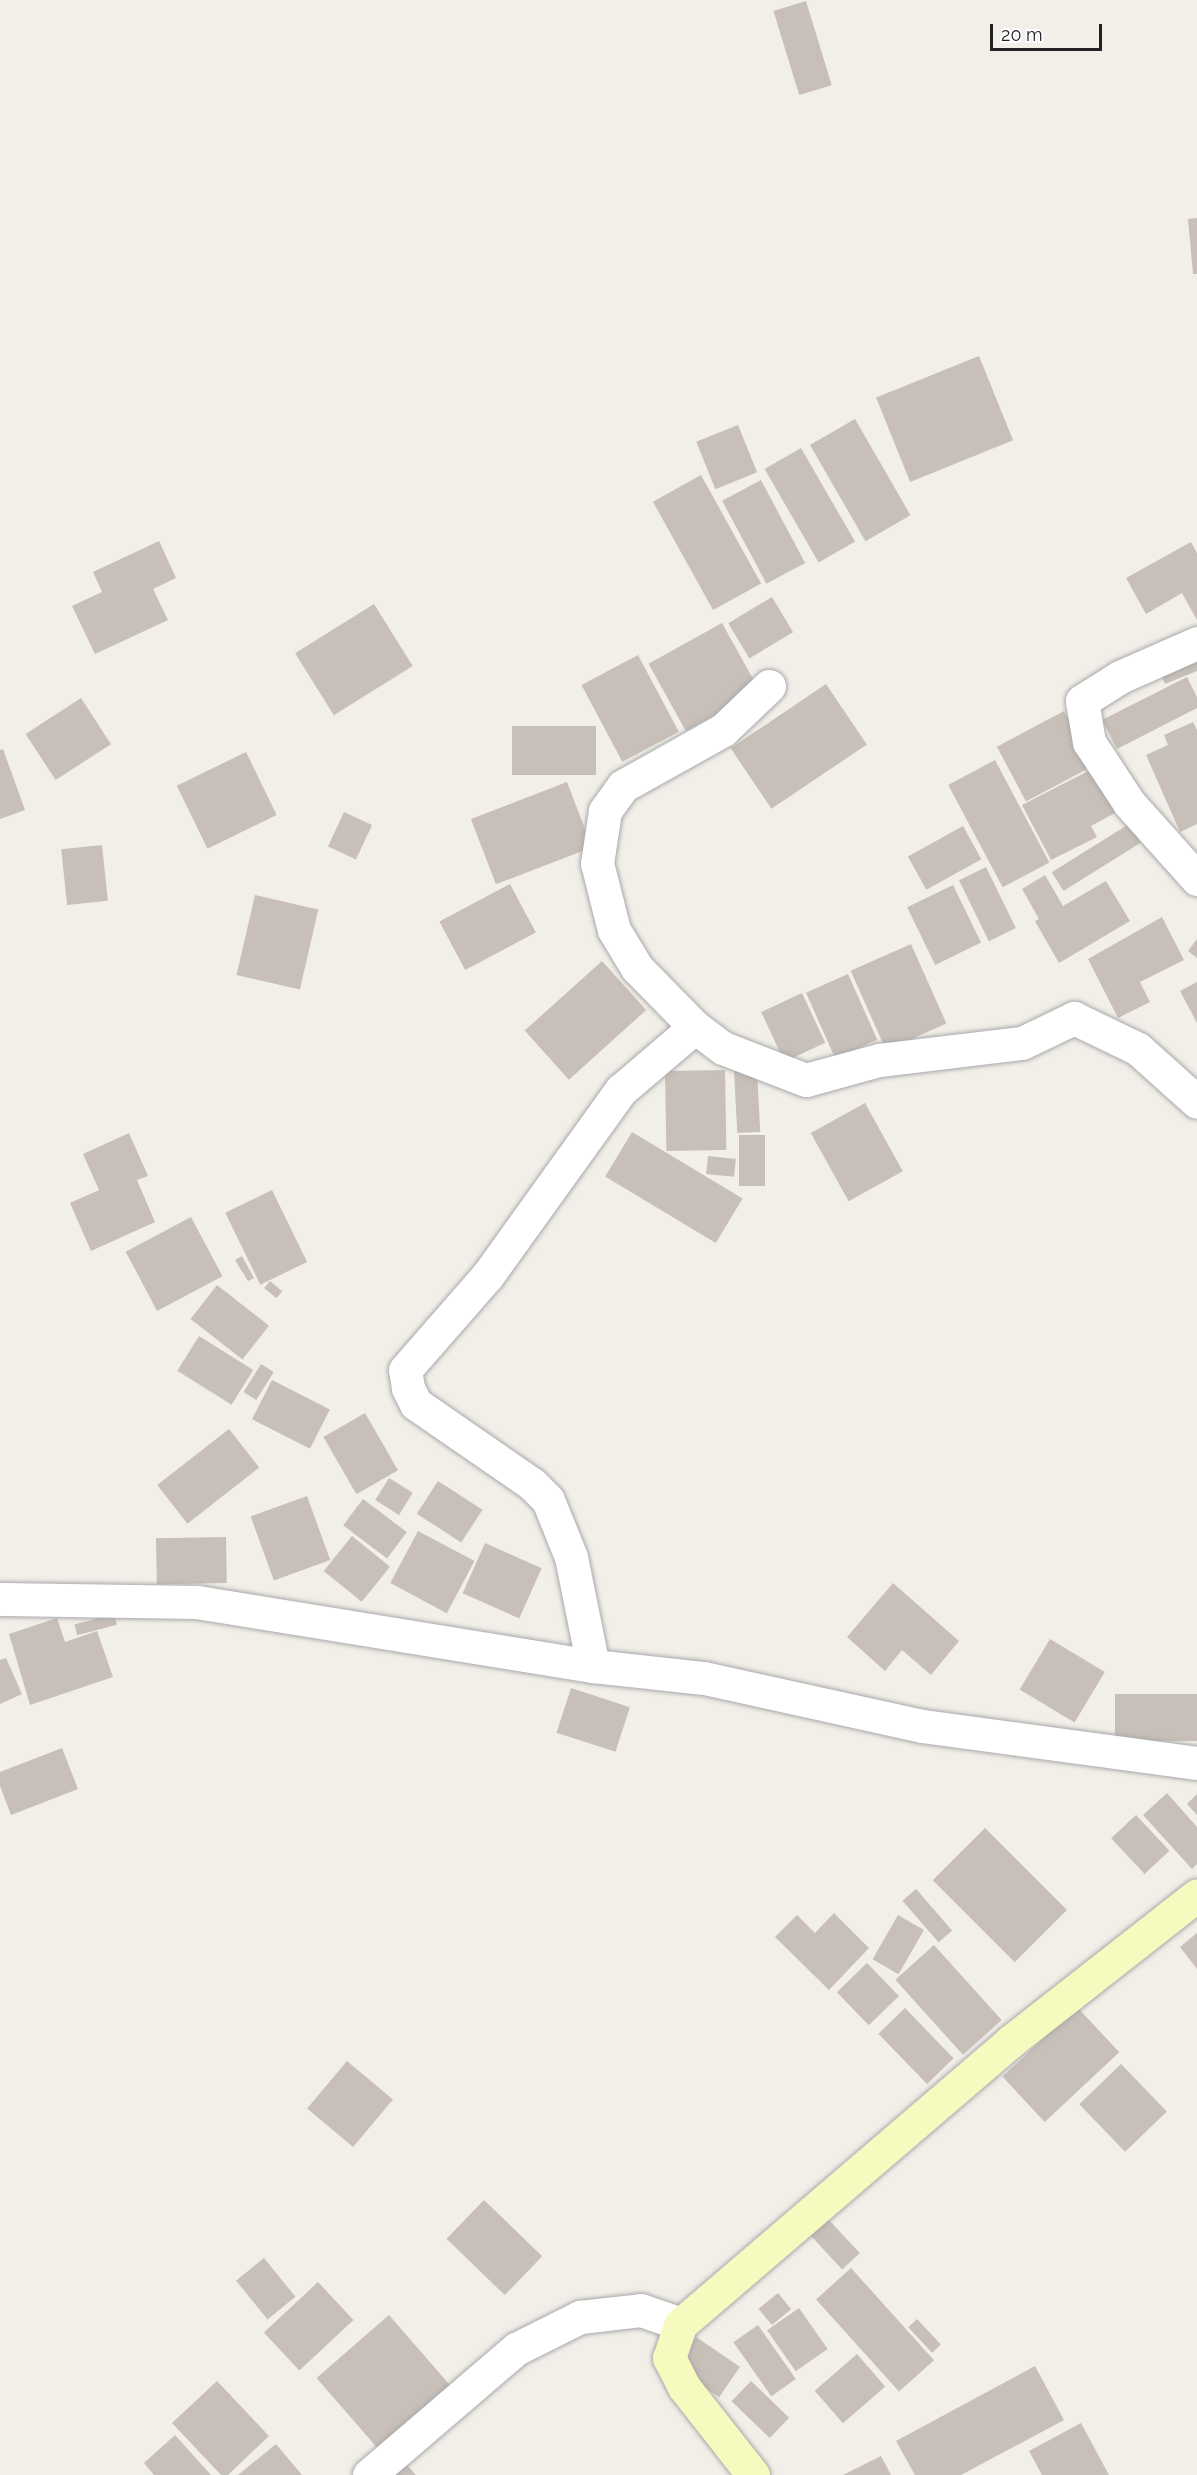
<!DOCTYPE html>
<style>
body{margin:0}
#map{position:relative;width:1197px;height:2475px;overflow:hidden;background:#f2efe9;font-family:Raleway,sans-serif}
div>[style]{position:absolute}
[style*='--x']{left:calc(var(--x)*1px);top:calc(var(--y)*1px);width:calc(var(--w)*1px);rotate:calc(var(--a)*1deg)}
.building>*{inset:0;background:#c7bfb8;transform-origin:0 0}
.roads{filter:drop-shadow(0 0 2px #a9a9a9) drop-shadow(0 0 2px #a9a9a9)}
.street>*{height:33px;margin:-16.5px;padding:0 16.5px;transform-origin:16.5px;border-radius:16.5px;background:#fff}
.secondary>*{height:33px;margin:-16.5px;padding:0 16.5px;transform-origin:16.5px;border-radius:16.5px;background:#f7fabf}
span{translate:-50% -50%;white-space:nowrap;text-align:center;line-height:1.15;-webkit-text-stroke:4.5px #fff;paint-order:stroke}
.scale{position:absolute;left:990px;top:24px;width:112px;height:27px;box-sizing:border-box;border:3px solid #222;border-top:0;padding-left:8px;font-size:18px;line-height:21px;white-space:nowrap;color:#222;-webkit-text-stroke:4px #fff;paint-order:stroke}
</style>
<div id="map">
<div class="building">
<div style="left:806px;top:1px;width:88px;height:34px;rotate:73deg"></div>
<div style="clip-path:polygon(1197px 218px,1197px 274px,1193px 274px,1188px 219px)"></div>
<div style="left:979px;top:356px;width:91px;height:111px;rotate:68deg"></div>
<div style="left:855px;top:419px;width:111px;height:52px;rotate:60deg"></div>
<div style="left:738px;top:425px;width:51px;height:45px;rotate:68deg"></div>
<div style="left:801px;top:448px;width:108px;height:42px;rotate:60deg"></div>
<div style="left:701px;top:475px;width:124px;height:55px;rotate:61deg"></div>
<div style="left:761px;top:480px;width:94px;height:44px;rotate:62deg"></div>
<div style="clip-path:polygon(159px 541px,176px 578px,153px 589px,168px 620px,95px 654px,72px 606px,102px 592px,93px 572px)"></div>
<div style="clip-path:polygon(1191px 542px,1197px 553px,1197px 620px,1182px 593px,1146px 614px,1126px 578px)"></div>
<div style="left:772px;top:597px;width:41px;height:51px;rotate:59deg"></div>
<div style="left:374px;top:604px;width:73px;height:93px;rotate:58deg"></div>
<div style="left:722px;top:623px;width:77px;height:84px;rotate:61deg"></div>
<div style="left:638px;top:655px;width:87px;height:64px;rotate:62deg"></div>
<div style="clip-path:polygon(1197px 660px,1197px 671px,1165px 684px,1161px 674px)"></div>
<div style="clip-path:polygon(1187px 677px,1197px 697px,1197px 708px,1117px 749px,1102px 720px)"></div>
<div style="left:826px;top:684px;width:73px;height:115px;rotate:56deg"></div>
<div style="left:81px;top:698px;width:55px;height:66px;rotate:57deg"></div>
<div style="left:1064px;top:711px;width:62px;height:76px;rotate:62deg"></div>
<div style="clip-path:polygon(1193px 722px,1197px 730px,1197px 824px,1180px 832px,1146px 755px,1168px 745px,1164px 735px)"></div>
<div style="left:512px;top:726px;width:84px;height:49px"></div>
<div style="clip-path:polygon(3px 749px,25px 810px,0 819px,0 750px)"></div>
<div style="left:246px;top:752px;width:70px;height:77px;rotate:64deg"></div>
<div style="left:995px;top:760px;width:116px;height:53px;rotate:62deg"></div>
<div style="clip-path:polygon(1092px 769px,1115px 813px,1091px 826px,1097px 837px,1051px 860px,1022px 805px)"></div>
<div style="left:567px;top:782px;width:70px;height:103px;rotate:69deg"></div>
<div style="left:344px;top:812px;width:31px;height:38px;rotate:25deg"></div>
<div style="left:1129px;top:824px;width:22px;height:91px;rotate:58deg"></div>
<div style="left:963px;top:826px;width:38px;height:63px;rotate:61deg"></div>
<div style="left:102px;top:845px;width:56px;height:41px;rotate:84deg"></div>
<div style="left:986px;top:867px;width:68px;height:30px;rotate:64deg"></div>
<div style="clip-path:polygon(1045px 875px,1063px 906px,1106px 881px,1130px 921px,1059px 963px,1035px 921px,1039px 919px,1022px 889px)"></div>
<div style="left:510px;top:884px;width:55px;height:80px;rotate:62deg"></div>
<div style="left:953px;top:885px;width:64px;height:51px;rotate:64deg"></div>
<div style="left:255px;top:895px;width:65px;height:82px;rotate:13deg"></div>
<div style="clip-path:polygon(1162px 917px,1184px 960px,1140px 982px,1150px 1002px,1118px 1018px,1088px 959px)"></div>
<div style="clip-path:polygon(1197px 939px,1197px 958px,1188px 951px)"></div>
<div style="left:911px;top:944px;width:87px;height:66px;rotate:66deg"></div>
<div style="left:602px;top:961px;width:66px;height:104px;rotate:48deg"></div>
<div style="left:848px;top:974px;width:72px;height:46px;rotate:66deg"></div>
<div style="clip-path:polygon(1197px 982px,1197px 1023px,1180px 991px)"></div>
<div style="left:802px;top:993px;width:55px;height:45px;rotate:65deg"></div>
<div style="left:725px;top:1070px;width:80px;height:60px;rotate:89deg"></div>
<div style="left:757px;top:1070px;width:62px;height:23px;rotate:87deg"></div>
<div style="left:865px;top:1103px;width:78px;height:62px;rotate:61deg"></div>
<div style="left:632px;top:1132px;width:129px;height:52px;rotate:31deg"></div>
<div style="clip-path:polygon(129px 1133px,148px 1176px,137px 1180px,155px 1222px,91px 1251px,70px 1203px,99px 1190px,83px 1154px)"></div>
<div style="left:739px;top:1135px;width:26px;height:51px"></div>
<div style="left:708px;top:1156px;width:28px;height:18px;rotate:6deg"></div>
<div style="left:272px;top:1190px;width:80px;height:52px;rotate:64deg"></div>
<div style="left:191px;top:1217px;width:67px;height:74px;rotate:62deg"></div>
<div style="clip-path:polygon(242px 1256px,254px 1278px,248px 1281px,235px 1260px)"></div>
<div style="left:270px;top:1281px;width:16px;height:9px;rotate:40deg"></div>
<div style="left:217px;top:1285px;width:66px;height:43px;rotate:38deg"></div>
<div style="left:199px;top:1336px;width:64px;height:41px;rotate:32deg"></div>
<div style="left:261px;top:1364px;width:15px;height:33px;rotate:32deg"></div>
<div style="left:272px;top:1380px;width:65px;height:44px;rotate:27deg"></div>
<div style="left:365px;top:1413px;width:66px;height:48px;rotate:60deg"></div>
<div style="left:229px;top:1429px;width:49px;height:91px;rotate:52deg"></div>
<div style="left:389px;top:1478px;width:28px;height:26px;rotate:32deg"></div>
<div style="left:438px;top:1481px;width:53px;height:39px;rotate:33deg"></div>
<div style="left:307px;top:1496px;width:68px;height:60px;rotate:70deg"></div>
<div style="left:363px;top:1499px;width:55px;height:33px;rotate:37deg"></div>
<div style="left:418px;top:1531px;width:64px;height:59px;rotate:28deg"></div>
<div style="left:352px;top:1536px;width:49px;height:45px;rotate:39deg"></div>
<div style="left:226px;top:1537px;width:46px;height:70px;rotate:89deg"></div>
<div style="left:485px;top:1543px;width:62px;height:55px;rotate:24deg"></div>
<div style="clip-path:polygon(893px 1583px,959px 1641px,931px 1675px,902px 1650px,885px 1671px,847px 1637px)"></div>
<div style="left:114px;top:1614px;width:11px;height:41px;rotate:75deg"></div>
<div style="clip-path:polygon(57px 1618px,65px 1642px,97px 1631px,113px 1677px,30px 1705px,9px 1634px)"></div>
<div style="left:1050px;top:1639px;width:64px;height:59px;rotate:31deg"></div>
<div style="clip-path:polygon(6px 1658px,22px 1694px,0 1704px,0 1660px)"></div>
<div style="left:571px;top:1688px;width:62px;height:47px;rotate:18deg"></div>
<div style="left:1197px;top:1694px;width:47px;height:82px;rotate:90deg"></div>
<div style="clip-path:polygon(62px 1748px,78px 1789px,11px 1815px,0 1786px,0 1772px)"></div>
<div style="clip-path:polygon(1167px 1793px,1197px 1827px,1197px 1864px,1192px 1869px,1143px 1815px)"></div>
<div style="clip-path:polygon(1197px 1794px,1197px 1815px,1187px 1804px)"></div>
<div style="left:1136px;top:1815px;width:49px;height:34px;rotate:47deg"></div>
<div style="left:985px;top:1828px;width:116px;height:74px;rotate:45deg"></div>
<div style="left:916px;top:1889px;width:55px;height:18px;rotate:49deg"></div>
<div style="clip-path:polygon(834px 1913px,869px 1948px,829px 1990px,775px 1937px,797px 1915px,815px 1933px)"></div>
<div style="left:898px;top:1915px;width:30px;height:51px;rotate:30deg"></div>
<div style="clip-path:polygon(1197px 1933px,1197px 1969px,1180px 1947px)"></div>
<div style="left:934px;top:1945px;width:101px;height:52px;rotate:48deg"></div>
<div style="left:867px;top:1963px;width:46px;height:42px;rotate:46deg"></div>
<div style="left:1077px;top:2007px;width:62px;height:102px;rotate:47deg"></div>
<div style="left:905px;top:2008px;width:70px;height:37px;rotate:46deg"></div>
<div style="left:347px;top:2061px;width:60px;height:62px;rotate:40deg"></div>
<div style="left:1121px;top:2064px;width:66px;height:58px;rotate:46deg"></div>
<div style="left:484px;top:2200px;width:81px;height:54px;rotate:44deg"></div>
<div style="left:827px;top:2218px;width:48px;height:24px;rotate:47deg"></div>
<div style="left:264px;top:2258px;width:50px;height:36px;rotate:51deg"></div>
<div style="left:851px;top:2268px;width:124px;height:47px;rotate:48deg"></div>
<div style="left:318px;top:2282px;width:52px;height:74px;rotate:47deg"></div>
<div style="left:778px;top:2293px;width:21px;height:25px;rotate:51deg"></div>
<div style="left:799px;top:2308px;width:50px;height:39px;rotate:55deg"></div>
<div style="left:389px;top:2315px;width:98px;height:96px;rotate:49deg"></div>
<div style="left:917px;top:2319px;width:35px;height:12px;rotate:47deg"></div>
<div style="left:758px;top:2325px;width:66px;height:30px;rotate:55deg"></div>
<div style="left:696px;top:2337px;width:53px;height:37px;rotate:34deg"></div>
<div style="left:857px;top:2354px;width:43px;height:56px;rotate:49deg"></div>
<div style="clip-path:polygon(1035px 2366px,1064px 2420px,961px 2475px,915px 2475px,896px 2441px)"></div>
<div style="clip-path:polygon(217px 2381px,269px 2436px,228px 2475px,221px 2475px,172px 2423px)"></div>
<div style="left:751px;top:2381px;width:53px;height:28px;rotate:44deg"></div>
<div style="clip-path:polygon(1081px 2423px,1109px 2475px,1042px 2475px,1029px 2451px)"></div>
<div style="clip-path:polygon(175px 2435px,211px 2475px,154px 2475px,144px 2463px)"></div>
<div style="clip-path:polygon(276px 2444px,302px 2475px,238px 2475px)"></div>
<div style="clip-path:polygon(881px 2456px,891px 2475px,843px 2475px)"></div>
<div style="clip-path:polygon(406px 2464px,416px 2475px,393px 2475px)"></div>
</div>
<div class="roads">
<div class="street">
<div style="--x:1197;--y:643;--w:84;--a:156.2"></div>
<div style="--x:1120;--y:677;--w:45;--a:147.7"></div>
<div style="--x:1082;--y:701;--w:42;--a:80.3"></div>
<div style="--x:1089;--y:742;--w:73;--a:56.7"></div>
<div style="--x:1129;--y:803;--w:102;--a:48.2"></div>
<div style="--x:769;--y:686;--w:64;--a:136.3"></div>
<div style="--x:723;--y:730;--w:115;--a:150.8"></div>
<div style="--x:623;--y:786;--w:31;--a:126"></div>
<div style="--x:605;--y:811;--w:53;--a:98.7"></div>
<div style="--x:597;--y:863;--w:69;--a:75.8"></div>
<div style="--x:614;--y:930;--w:44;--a:58.8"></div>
<div style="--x:637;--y:968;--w:83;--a:45.5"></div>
<div style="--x:695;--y:1027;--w:35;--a:37"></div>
<div style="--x:723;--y:1048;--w:89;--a:21.1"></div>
<div style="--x:806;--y:1080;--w:76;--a:-15.3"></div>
<div style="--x:879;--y:1060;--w:144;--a:-6.8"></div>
<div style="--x:1022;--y:1043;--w:58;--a:-25.7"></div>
<div style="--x:1074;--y:1018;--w:71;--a:25.8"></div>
<div style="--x:1138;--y:1049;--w:79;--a:41.9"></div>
<div style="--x:0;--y:1599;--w:197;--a:0.9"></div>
<div style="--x:197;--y:1602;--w:401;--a:9.2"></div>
<div style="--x:593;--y:1666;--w:112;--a:6.2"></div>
<div style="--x:704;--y:1678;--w:224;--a:12.4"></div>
<div style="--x:923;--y:1726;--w:276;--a:7.7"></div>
<div style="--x:593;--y:1666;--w:111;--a:-101.4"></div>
<div style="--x:571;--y:1557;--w:61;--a:-112"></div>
<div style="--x:548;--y:1500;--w:23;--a:-135"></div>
<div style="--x:532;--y:1484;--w:141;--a:-145.4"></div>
<div style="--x:416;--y:1404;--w:18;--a:-117"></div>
<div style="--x:408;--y:1388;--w:18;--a:-99"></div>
<div style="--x:405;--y:1370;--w:126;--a:-48.9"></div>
<div style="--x:488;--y:1275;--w:228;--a:-54.3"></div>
<div style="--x:621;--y:1090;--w:97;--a:-40.4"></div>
<div style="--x:369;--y:2475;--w:194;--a:-40.6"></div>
<div style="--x:516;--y:2349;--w:72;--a:-26.6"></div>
<div style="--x:580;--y:2317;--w:61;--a:-6.5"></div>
<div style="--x:641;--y:2310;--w:42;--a:19.3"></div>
</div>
<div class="secondary">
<div style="--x:753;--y:2475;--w:112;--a:-128.1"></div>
<div style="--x:684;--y:2387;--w:33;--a:-117"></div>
<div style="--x:669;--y:2358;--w:36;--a:-71"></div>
<div style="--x:681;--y:2324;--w:435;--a:-40.6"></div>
<div style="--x:1011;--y:2041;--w:236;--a:-38.1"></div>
</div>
</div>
<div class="scale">20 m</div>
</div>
